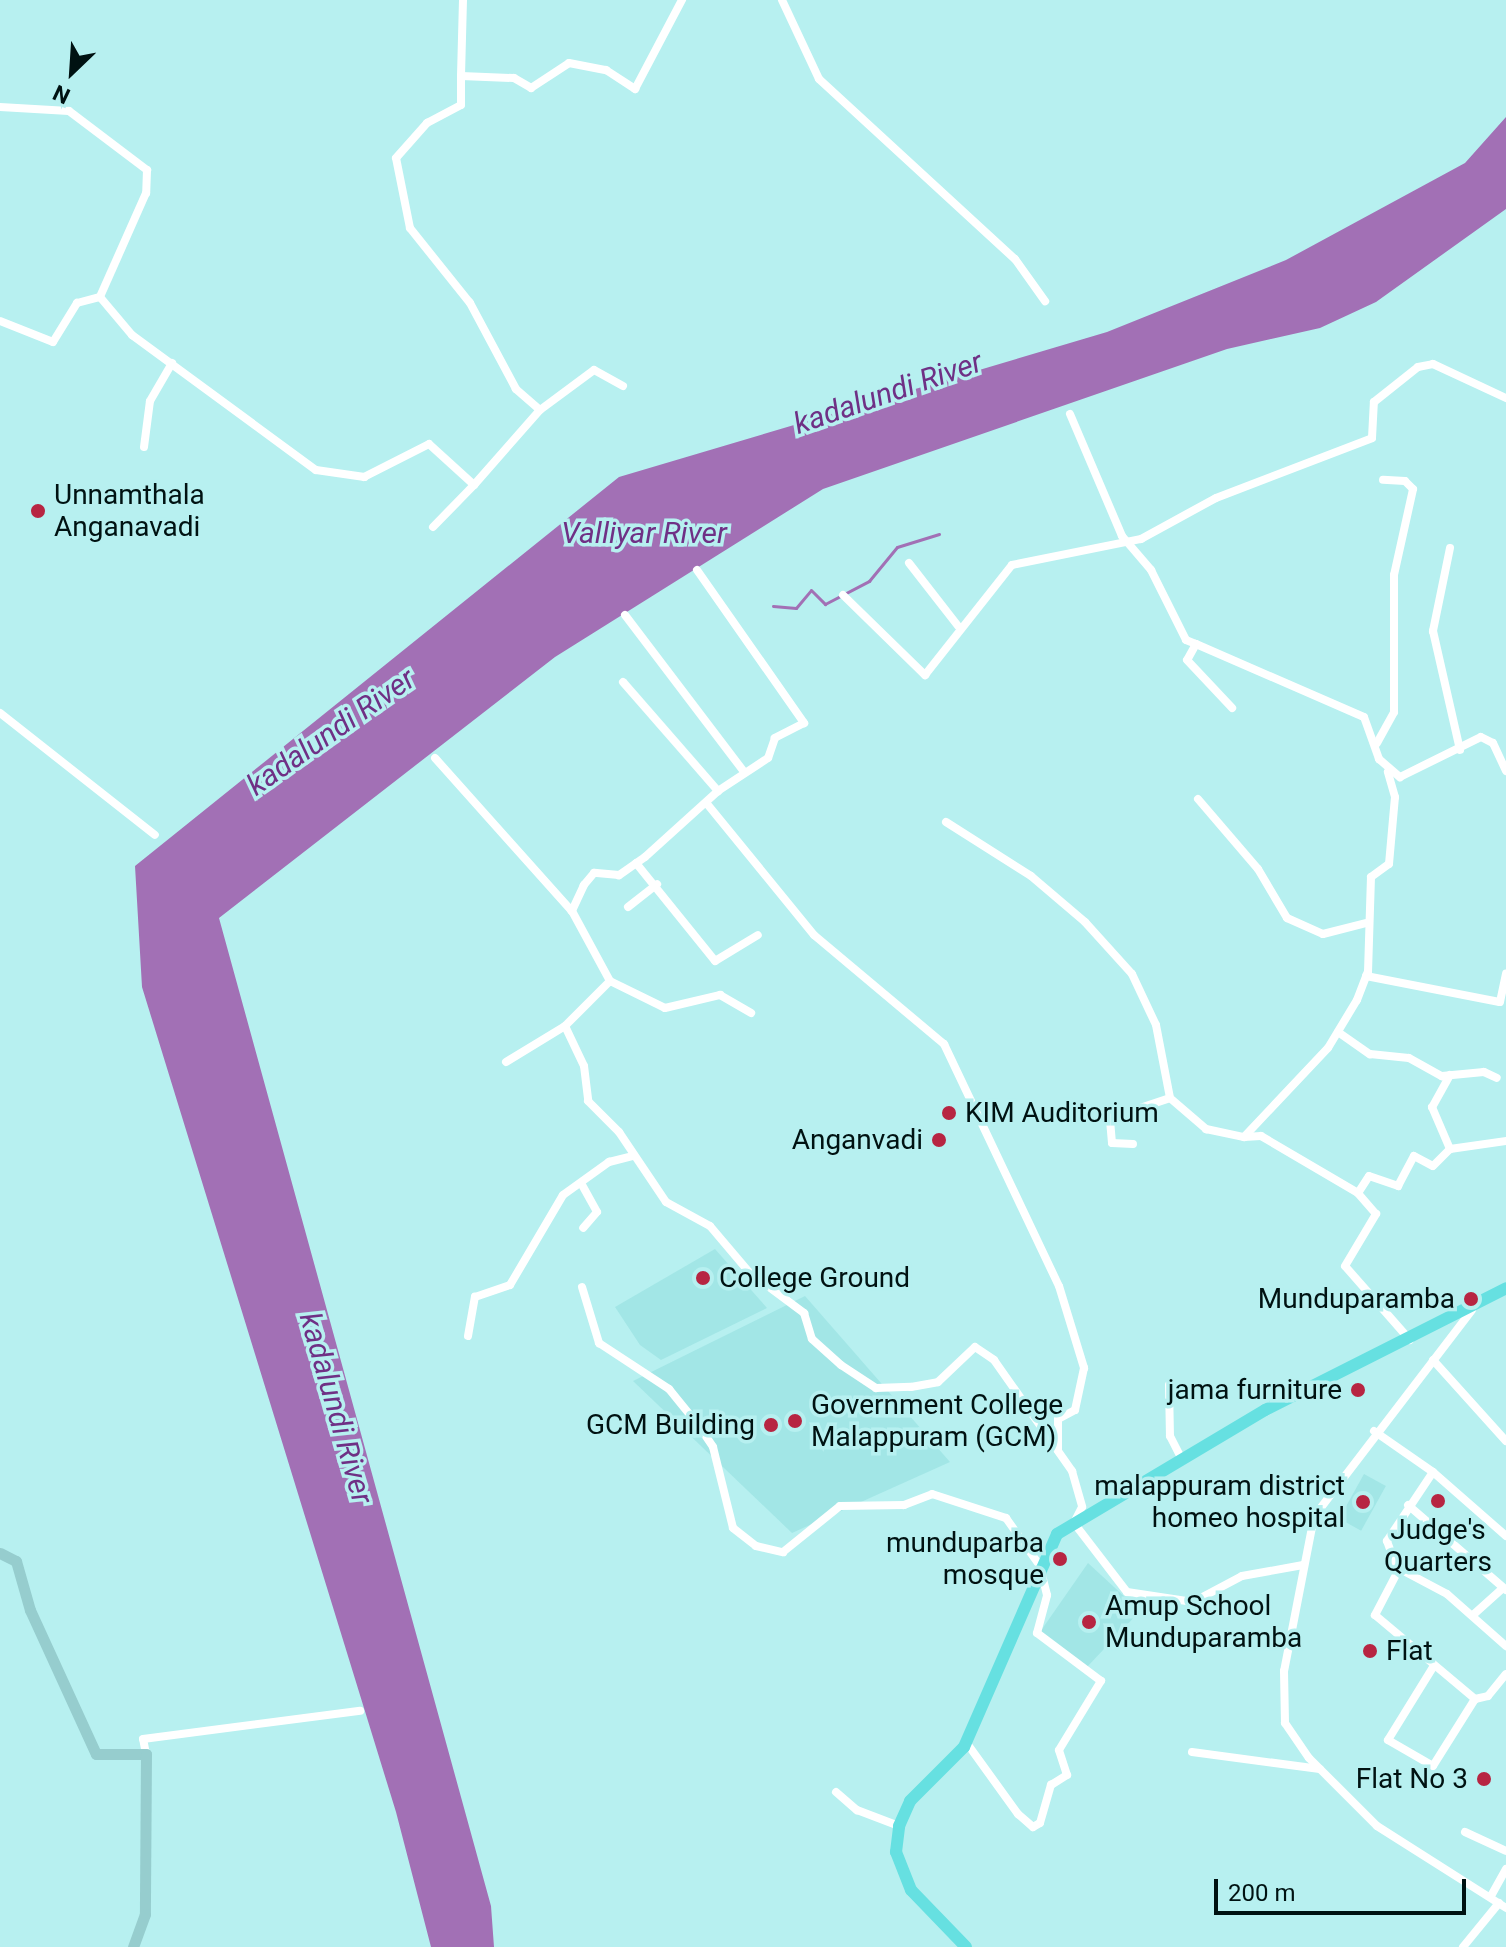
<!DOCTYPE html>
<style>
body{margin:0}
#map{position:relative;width:1506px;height:1947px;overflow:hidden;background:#b7f0f0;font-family:Roboto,sans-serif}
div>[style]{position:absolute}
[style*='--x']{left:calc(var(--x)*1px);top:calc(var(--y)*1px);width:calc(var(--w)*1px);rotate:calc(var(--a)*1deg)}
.built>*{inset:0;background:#a2e6e6;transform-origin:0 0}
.water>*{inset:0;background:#a270b5}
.stream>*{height:3px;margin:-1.5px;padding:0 1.5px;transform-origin:1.5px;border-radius:1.5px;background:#a270b5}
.street>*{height:8px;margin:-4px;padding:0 4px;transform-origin:4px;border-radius:4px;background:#fff}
.secondary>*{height:11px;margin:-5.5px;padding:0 5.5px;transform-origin:5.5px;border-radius:5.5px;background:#96cdce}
.primary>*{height:12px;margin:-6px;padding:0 6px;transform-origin:6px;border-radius:6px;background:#66e0e1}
.dots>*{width:22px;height:22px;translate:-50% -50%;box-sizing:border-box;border:4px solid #b7f0f0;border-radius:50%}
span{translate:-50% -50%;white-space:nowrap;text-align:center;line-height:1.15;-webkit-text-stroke:7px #b7f0f0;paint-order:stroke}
.poi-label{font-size:28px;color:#001212}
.left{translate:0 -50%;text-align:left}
.right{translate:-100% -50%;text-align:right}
.water-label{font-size:30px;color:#6f3085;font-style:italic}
.north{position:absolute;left:32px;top:32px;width:80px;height:80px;-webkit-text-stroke:6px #b7f0f0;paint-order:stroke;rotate:205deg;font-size:22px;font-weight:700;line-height:32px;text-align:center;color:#001212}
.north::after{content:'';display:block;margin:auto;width:28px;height:36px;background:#001212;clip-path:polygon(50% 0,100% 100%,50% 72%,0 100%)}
.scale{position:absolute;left:1214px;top:1879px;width:252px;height:36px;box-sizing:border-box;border:4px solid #001212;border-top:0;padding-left:10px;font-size:24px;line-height:28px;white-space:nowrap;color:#001212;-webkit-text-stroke:6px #b7f0f0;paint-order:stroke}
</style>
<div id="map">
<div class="built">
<div style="clip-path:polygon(715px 1249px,767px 1308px,661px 1360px,640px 1345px,615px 1307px)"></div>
<div style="clip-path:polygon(805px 1296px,950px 1462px,792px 1533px,633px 1381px)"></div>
<div style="left:1364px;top:1474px;width:25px;height:51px;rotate:29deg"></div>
<div style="clip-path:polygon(1088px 1563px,1140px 1611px,1087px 1667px,1040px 1632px)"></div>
</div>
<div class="water">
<div style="clip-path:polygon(1506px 117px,1506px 209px,1376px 302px,1320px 328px,1227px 349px,823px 489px,555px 657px,219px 918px,491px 1906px,494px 1947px,431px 1947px,396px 1812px,142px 987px,135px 866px,619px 477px,1107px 332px,1286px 260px,1465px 163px)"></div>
</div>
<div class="stream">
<div style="--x:773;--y:606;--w:23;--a:5"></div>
<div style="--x:796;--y:608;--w:23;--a:-50"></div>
<div style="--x:811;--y:590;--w:20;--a:45"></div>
<div style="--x:825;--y:604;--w:50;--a:-27.6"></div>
<div style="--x:869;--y:581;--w:44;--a:-50.5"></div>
<div style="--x:897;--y:547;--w:44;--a:-17.2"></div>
</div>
<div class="street">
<div style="--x:782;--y:0;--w:87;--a:64.9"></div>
<div style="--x:819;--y:79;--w:266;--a:42.6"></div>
<div style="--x:1015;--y:259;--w:52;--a:54.5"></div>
<div style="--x:461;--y:76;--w:76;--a:-88.5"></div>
<div style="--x:0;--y:107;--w:69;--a:3.3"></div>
<div style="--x:69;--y:111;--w:98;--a:37.1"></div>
<div style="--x:147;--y:170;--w:23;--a:92"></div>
<div style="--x:146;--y:193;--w:114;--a:113.9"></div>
<div style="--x:0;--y:321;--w:57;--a:21.6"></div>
<div style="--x:53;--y:342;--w:46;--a:-58.4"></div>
<div style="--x:77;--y:303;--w:24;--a:-15"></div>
<div style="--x:100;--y:297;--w:50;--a:49.9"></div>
<div style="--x:132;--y:335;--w:228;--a:36.3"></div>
<div style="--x:316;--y:470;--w:49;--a:8.3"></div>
<div style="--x:364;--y:477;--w:73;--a:-26.9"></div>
<div style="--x:429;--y:444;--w:61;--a:42.3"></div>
<div style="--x:474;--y:485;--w:100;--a:-48.7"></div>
<div style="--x:623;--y:386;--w:33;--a:-151"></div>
<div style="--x:594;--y:370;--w:67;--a:143.5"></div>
<div style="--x:540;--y:410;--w:32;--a:-139"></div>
<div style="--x:516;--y:389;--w:98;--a:-118.1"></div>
<div style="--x:470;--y:303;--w:96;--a:-128.7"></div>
<div style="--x:410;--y:228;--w:71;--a:-101.3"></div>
<div style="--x:396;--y:158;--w:47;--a:-48.5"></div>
<div style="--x:427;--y:123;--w:38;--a:-28"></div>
<div style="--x:461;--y:105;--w:29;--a:-90"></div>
<div style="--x:461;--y:76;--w:53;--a:2.2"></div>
<div style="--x:514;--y:78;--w:20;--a:30"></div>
<div style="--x:531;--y:88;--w:45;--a:-33.3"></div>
<div style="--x:569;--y:63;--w:38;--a:11"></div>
<div style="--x:606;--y:70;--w:35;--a:33"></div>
<div style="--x:635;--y:89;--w:101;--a:-62.2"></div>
<div style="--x:1070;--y:414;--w:133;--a:66.9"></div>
<div style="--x:1122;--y:536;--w:45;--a:49.5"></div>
<div style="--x:1151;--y:570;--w:78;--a:63.4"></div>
<div style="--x:1186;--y:640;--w:11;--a:22"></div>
<div style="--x:1196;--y:644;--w:18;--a:119"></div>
<div style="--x:1187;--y:660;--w:66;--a:46.8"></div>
<div style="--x:144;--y:447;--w:46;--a:-82.6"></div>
<div style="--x:150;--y:401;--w:44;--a:-59.9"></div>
<div style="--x:433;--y:527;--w:59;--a:-45.7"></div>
<div style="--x:1450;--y:548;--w:85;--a:101.6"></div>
<div style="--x:1433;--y:631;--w:122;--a:77.2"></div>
<div style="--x:909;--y:563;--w:80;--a:52.1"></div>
<div style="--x:697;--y:570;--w:187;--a:55"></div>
<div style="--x:804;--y:723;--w:33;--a:153"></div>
<div style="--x:775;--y:738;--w:21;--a:109"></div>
<div style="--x:768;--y:758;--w:60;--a:146.6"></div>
<div style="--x:718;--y:791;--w:98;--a:137.9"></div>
<div style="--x:645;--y:857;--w:32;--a:145"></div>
<div style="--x:619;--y:875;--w:25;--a:-175"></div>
<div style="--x:594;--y:873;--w:16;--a:130"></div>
<div style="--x:584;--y:885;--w:29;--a:115"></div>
<div style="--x:572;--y:911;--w:80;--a:61.5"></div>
<div style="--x:610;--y:981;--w:64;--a:135"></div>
<div style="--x:565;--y:1026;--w:44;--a:64.6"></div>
<div style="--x:584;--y:1066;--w:35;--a:83"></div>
<div style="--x:588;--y:1101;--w:44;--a:45"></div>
<div style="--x:619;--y:1132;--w:84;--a:56.1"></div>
<div style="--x:666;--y:1202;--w:50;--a:28.6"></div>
<div style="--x:710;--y:1226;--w:60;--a:49.7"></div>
<div style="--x:749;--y:1272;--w:69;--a:36.7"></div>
<div style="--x:804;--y:1313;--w:27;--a:73"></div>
<div style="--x:812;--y:1339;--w:39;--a:42"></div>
<div style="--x:841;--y:1365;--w:42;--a:33.3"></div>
<div style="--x:876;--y:1388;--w:35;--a:-2"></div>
<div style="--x:911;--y:1387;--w:27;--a:-10"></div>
<div style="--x:938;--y:1382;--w:51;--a:-43.4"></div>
<div style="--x:975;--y:1347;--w:23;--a:34"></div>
<div style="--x:994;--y:1360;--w:136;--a:54.9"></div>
<div style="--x:1072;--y:1471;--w:37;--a:74"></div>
<div style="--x:1082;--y:1507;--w:18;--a:117"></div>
<div style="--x:1074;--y:1523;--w:87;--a:52.5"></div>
<div style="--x:1127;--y:1592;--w:67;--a:8.6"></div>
<div style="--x:1193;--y:1602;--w:55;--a:-28"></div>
<div style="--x:1242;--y:1576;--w:62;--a:-10.2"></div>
<div style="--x:843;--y:595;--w:115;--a:44.3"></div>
<div style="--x:925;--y:675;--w:140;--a:-51.7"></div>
<div style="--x:1012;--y:565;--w:132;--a:-11.4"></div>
<div style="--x:1141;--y:539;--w:85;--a:-28.7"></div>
<div style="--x:1216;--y:498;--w:167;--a:-21"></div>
<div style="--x:1372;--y:438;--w:36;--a:-87"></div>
<div style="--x:1374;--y:402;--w:56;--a:-38.5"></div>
<div style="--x:1418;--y:367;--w:15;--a:-11"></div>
<div style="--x:1433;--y:364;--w:81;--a:25"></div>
<div style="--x:625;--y:615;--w:197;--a:52.8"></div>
<div style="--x:1196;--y:644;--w:183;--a:23.5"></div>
<div style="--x:1364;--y:717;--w:45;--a:70.3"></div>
<div style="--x:1379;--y:759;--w:28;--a:41"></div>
<div style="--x:1400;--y:777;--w:90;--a:-26.3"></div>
<div style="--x:1481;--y:737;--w:13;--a:27"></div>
<div style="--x:1493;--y:743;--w:31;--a:65"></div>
<div style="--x:623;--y:682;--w:145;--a:48.9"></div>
<div style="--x:0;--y:713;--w:197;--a:38.2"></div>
<div style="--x:1377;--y:743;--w:35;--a:-61"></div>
<div style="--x:1394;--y:712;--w:137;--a:-90"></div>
<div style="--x:1394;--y:575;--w:88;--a:-77.5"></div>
<div style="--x:1413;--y:489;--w:11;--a:-135"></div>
<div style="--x:1405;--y:481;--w:22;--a:-177"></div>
<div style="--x:435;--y:758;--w:205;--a:48.2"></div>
<div style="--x:1198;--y:799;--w:92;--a:49.4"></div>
<div style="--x:1258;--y:869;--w:57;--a:59.4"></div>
<div style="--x:1287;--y:918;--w:39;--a:24"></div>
<div style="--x:1323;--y:934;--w:44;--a:-14.3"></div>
<div style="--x:708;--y:805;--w:168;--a:50.8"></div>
<div style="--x:814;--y:935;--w:170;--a:40"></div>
<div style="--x:944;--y:1044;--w:268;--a:64.6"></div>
<div style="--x:1059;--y:1286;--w:86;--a:73"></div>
<div style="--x:1084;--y:1368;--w:43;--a:102.1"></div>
<div style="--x:1075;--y:1410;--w:19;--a:152"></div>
<div style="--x:1058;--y:1419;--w:31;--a:90"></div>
<div style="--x:946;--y:822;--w:101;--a:32.4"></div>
<div style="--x:1031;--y:876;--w:71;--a:40.4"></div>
<div style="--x:1085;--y:922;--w:70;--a:47.9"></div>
<div style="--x:1132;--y:974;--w:56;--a:64.8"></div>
<div style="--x:1156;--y:1025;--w:74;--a:79.1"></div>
<div style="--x:1170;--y:1098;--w:48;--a:40.7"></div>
<div style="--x:1206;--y:1129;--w:39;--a:12"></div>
<div style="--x:1244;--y:1137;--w:122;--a:-46.7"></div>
<div style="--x:1328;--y:1048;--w:56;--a:-58.9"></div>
<div style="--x:1357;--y:1000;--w:30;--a:-69"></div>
<div style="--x:1368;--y:972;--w:95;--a:-88.2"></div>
<div style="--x:1371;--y:877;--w:22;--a:-36"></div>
<div style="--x:1389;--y:864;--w:67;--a:-84.9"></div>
<div style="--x:1395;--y:797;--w:26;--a:-106"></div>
<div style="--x:636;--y:863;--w:126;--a:51.1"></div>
<div style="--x:715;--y:961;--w:50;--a:-31.2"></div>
<div style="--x:628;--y:907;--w:37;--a:-38"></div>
<div style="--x:1366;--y:976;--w:136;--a:11"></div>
<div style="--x:1500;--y:1002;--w:29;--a:-78"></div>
<div style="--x:610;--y:981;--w:61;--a:26.1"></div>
<div style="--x:665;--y:1008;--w:57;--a:-13.3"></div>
<div style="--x:720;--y:995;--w:36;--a:30"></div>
<div style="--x:1338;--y:1032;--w:39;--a:35"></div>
<div style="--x:1370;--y:1054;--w:39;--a:6"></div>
<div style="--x:1409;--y:1058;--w:38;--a:29"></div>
<div style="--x:1442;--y:1076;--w:42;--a:-5.4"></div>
<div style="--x:1484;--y:1072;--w:14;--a:25"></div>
<div style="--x:506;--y:1062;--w:69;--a:-31.4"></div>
<div style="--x:1450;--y:1075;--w:37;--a:119"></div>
<div style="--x:1432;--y:1107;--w:46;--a:66.8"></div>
<div style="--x:1450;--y:1149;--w:57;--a:-8.1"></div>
<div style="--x:1244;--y:1137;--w:17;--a:-3"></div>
<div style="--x:1261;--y:1136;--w:113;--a:30.4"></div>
<div style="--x:1133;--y:1144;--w:21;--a:-177"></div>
<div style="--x:1112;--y:1143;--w:25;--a:-95"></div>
<div style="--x:1110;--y:1118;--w:63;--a:-18.4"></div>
<div style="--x:581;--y:1183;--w:33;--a:61"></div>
<div style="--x:597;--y:1212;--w:21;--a:131"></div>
<div style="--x:582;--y:1287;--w:59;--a:73.1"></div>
<div style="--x:599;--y:1343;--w:84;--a:33.3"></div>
<div style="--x:669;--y:1389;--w:48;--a:51"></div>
<div style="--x:699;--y:1426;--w:25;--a:56"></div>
<div style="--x:713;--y:1447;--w:83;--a:76.1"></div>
<div style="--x:733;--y:1528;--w:29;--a:38"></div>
<div style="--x:756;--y:1546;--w:28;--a:13"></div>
<div style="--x:783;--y:1552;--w:73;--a:-38.9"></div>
<div style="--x:840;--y:1506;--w:64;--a:-0.9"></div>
<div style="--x:904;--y:1505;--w:30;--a:-21"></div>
<div style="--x:932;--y:1494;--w:78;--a:18"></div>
<div style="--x:1006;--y:1518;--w:64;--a:54.6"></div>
<div style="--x:1472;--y:1310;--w:260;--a:127.4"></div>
<div style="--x:1314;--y:1517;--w:157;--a:101"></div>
<div style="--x:1284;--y:1671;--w:52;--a:88.9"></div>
<div style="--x:1285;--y:1723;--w:42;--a:55.6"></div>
<div style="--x:1309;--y:1758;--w:96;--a:45"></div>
<div style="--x:1377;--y:1826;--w:153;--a:32.4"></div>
<div style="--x:468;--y:1336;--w:40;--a:-80"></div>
<div style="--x:475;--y:1297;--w:37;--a:-19"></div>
<div style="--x:510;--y:1285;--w:104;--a:-59.5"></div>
<div style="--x:563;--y:1195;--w:57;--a:-35.7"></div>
<div style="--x:609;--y:1162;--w:25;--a:-14"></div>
<div style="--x:1410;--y:1340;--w:98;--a:-131.3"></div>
<div style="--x:1345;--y:1266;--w:61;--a:-59.2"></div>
<div style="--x:1376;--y:1214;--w:28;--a:-131"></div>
<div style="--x:1358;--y:1193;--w:20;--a:-57"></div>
<div style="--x:1369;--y:1176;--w:31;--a:19"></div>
<div style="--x:1398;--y:1186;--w:34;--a:-62"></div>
<div style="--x:1414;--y:1156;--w:21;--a:28"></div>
<div style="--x:1433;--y:1166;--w:24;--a:-45"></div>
<div style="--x:1433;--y:1360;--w:109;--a:48"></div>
<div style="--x:1169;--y:1385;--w:51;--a:88.9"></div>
<div style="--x:1170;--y:1436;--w:28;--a:63"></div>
<div style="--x:1374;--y:1431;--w:72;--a:34.8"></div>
<div style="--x:1433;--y:1472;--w:83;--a:123.7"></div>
<div style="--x:1387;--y:1541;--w:32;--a:70"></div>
<div style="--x:1398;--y:1571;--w:50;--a:117.6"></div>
<div style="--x:1375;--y:1615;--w:131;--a:40"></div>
<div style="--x:1475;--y:1699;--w:79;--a:122.1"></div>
<div style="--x:1433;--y:1766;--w:52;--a:-150"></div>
<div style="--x:1388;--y:1740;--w:86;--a:-58.3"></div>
<div style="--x:1433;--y:1472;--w:97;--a:41.2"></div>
<div style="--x:1408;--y:1505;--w:130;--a:40.9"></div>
<div style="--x:1398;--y:1568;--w:55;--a:28"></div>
<div style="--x:1447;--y:1594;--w:79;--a:41.4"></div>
<div style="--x:1473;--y:1615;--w:40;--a:-42"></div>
<div style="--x:1475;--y:1699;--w:13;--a:-13"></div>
<div style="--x:1488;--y:1696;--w:28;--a:-51"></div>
<div style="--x:966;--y:1742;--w:89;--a:54.2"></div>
<div style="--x:1018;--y:1814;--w:20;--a:41"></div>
<div style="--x:1033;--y:1827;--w:8;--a:-30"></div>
<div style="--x:1040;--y:1823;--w:40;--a:-74"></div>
<div style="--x:1051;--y:1785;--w:19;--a:-32"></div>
<div style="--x:1067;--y:1775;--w:26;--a:-108"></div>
<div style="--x:1059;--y:1750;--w:81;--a:-58.7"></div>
<div style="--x:1101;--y:1681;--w:80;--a:-143.1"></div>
<div style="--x:1037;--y:1633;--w:39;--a:-75"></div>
<div style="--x:1047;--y:1595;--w:21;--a:-104"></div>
<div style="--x:1192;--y:1752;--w:129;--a:7.6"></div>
<div style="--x:146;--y:1754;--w:15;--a:-101"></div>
<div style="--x:143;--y:1739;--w:219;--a:-7.4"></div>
<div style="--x:836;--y:1792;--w:28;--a:41"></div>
<div style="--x:857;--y:1810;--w:45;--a:20.9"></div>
<div style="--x:1465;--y:1832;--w:45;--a:24.9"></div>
<div style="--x:1491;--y:1896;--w:31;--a:-61"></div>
<div style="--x:1463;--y:1947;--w:57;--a:-50.7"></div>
</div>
<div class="secondary">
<div style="--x:0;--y:1553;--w:18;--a:27"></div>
<div style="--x:16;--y:1561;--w:51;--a:74.1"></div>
<div style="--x:30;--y:1610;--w:158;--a:65.4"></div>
<div style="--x:96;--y:1754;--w:50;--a:0"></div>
<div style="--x:146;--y:1754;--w:160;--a:90.4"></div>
<div style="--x:145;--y:1914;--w:35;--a:110"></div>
</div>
<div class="primary">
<div style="--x:966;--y:1947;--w:79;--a:-134"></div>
<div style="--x:911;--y:1890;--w:41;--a:-111.5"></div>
<div style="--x:896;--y:1852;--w:26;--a:-83"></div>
<div style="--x:899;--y:1826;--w:27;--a:-66"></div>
<div style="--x:910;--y:1801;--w:76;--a:-45"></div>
<div style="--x:964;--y:1747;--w:232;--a:-66.4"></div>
<div style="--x:1057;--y:1534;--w:242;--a:-30.8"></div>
<div style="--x:1265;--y:1410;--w:270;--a:-26.8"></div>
</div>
<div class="dots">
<div style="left:38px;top:511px;background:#b72542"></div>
<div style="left:949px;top:1113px;background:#b72542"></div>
<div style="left:939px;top:1140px;background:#b72542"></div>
<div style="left:703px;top:1278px;background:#b72542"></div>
<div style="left:1471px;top:1299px;background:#b72542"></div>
<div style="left:1358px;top:1390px;background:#b72542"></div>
<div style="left:795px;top:1421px;background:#b72542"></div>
<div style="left:771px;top:1425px;background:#b72542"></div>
<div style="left:1438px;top:1501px;background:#b72542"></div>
<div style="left:1363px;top:1502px;background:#b72542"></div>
<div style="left:1060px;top:1559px;background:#b72542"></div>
<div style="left:1089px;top:1622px;background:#b72542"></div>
<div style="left:1370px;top:1651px;background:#b72542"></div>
<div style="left:1484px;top:1779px;background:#b72542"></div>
</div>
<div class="poi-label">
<span class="left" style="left:54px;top:511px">Unnamthala<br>Anganavadi</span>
<span class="left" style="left:965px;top:1113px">KIM Auditorium</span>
<span class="right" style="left:923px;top:1140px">Anganvadi</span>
<span class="left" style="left:719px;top:1278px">College Ground</span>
<span class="right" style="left:1455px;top:1299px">Munduparamba</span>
<span class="right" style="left:1342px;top:1390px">jama furniture</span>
<span class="left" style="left:811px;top:1421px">Government College<br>Malappuram (GCM)</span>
<span class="right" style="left:755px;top:1425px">GCM Building</span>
<span class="right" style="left:1345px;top:1502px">malappuram district<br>homeo hospital</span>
<span style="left:1438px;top:1546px">Judge's<br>Quarters</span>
<span class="right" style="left:1044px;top:1559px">munduparba<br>mosque</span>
<span class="left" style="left:1105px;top:1622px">Amup School<br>Munduparamba</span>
<span class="left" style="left:1386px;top:1651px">Flat</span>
<span class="right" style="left:1468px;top:1779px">Flat No 3</span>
</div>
<div class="water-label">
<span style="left:888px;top:393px;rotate:-19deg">kadalundi River</span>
<span style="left:644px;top:533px">Valliyar River</span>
<span style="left:331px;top:732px;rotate:-35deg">kadalundi River</span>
<span style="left:336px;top:1408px;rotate:74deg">kadalundi River</span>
</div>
<div class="north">N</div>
<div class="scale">200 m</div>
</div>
